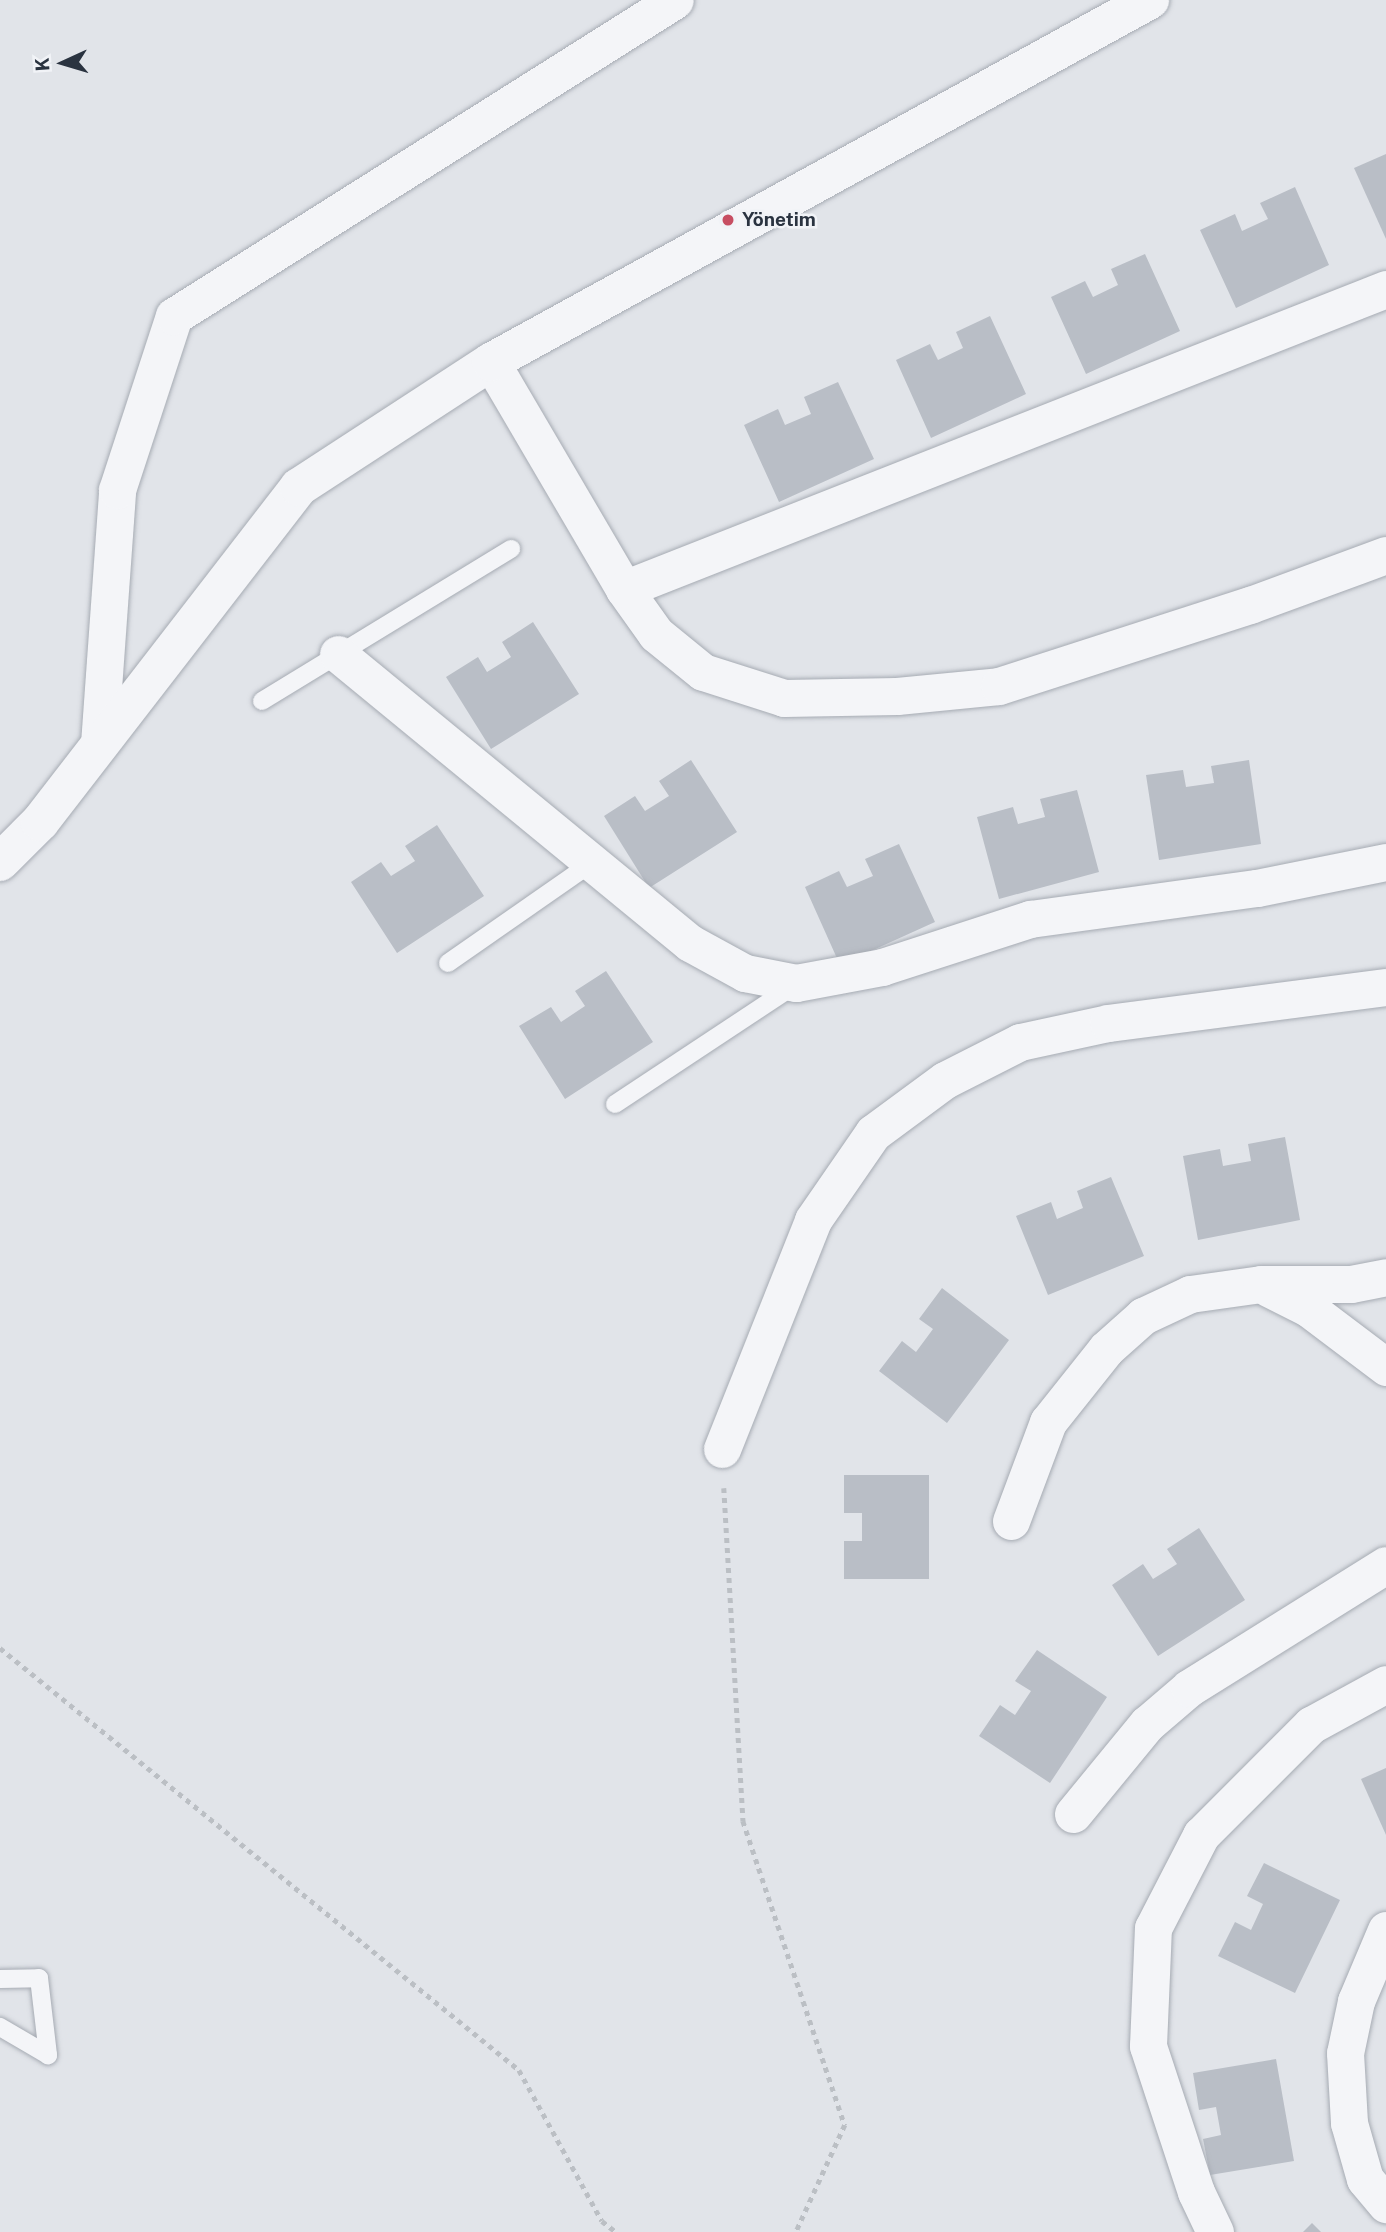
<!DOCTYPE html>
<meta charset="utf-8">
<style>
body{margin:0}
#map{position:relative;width:1386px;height:2232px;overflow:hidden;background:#e1e4e9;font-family:"Public Sans",sans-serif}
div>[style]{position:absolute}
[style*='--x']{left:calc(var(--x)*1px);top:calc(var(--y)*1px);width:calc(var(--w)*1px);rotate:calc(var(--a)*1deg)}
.building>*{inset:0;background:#b9bec6}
.path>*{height:4.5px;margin-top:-2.25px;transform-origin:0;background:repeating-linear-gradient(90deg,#bbbfc4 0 5px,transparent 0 10px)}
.roads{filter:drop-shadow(0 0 2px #a6abb3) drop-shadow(0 0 2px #a6abb3)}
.service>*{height:18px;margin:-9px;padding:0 9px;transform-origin:9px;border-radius:9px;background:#f4f5f8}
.minor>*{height:37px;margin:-18.5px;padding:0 18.5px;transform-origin:18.5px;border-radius:18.5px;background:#f4f5f8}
.tertiary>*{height:38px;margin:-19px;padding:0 19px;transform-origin:19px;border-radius:19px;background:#f4f5f8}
.dots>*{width:19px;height:19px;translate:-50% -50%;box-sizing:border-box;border:4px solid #f1f3f7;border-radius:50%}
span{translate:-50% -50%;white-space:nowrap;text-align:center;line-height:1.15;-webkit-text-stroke:5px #f1f3f7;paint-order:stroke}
.poi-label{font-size:19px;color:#2a3340;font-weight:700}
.left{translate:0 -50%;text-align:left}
.north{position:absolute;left:28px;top:28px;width:70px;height:70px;-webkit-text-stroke:5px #f1f3f7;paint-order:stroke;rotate:266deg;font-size:19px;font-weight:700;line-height:28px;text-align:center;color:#2a3340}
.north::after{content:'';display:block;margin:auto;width:24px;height:32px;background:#2a3340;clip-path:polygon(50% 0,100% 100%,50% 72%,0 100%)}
</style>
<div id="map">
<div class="building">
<div style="clip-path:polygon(1386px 154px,1386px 239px,1354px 168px)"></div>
<div style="clip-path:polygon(1295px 187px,1329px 265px,1236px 308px,1200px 230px,1235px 214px,1242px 231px,1268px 219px,1260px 203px)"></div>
<div style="clip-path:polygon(1145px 254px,1180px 331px,1086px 374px,1051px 297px,1085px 281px,1093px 297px,1118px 285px,1111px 269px)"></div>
<div style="clip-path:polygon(990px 316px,1026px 394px,931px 438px,896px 360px,930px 344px,938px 360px,963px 348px,956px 332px)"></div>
<div style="clip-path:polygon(838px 382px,874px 459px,779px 502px,744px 425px,778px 409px,785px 425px,811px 414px,804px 397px)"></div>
<div style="clip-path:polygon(533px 622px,579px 694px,491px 749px,446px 677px,478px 657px,487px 672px,511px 657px,502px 642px)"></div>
<div style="clip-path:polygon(691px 760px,737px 832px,649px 888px,604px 816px,635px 796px,645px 811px,669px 796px,659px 781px)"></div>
<div style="clip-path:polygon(1249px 760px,1261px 844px,1159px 860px,1146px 775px,1183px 770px,1186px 787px,1214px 783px,1211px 766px)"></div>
<div style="clip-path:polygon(1077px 790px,1099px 872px,999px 899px,977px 817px,1013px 807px,1018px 824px,1045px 817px,1040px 799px)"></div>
<div style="clip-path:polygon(437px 825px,484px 896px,397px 953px,351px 882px,381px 862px,391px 876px,415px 861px,405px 846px)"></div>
<div style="clip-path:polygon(899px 844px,935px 922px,840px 965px,805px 887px,839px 871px,847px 887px,873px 876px,865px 859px)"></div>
<div style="clip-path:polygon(606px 971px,653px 1042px,565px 1099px,519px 1026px,551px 1007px,561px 1022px,585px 1006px,575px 991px)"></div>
<div style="clip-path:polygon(1285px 1137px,1300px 1220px,1198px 1240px,1183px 1156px,1220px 1149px,1223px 1166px,1251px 1161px,1248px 1144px)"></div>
<div style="clip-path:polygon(1111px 1177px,1144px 1256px,1048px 1295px,1016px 1216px,1051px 1202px,1057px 1219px,1083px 1208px,1077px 1191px)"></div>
<div style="clip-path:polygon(942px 1288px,1009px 1340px,947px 1423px,879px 1371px,902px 1341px,916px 1352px,933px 1329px,919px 1319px)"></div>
<div style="clip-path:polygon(844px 1475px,929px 1475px,929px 1579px,844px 1579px,844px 1541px,862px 1541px,862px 1513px,844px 1513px)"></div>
<div style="clip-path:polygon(1199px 1528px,1245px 1600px,1158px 1656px,1112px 1585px,1143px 1564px,1153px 1579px,1177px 1564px,1167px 1549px)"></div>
<div style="clip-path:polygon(1037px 1650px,1107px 1697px,1050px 1783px,979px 1736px,1000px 1705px,1015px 1715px,1031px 1691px,1015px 1681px)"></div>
<div style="clip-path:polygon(1386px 1768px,1386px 1835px,1361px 1779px)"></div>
<div style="clip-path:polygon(1264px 1863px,1340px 1900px,1295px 1993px,1218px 1956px,1235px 1922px,1251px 1930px,1263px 1904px,1247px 1896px)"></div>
<div style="clip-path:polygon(1276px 2059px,1294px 2161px,1210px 2175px,1203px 2139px,1221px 2135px,1216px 2107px,1199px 2110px,1193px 2073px)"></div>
<div style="clip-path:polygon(1312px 2223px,1321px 2232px,1303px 2232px)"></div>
</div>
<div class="path">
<div style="--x:724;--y:1488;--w:334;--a:86.7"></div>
<div style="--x:743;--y:1821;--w:321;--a:71.5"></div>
<div style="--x:845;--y:2125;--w:118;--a:114.6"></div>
<div style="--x:0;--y:1648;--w:669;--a:39.11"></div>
<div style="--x:519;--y:2070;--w:172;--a:61.2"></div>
<div style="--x:602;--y:2221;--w:18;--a:38"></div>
</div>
<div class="roads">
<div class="service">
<div style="--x:262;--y:701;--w:292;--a:-31.4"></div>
<div style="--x:448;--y:963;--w:178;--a:-34.9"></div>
<div style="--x:615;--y:1104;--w:214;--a:-33.5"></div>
<div style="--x:0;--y:1979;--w:39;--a:-1"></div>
<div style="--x:39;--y:1978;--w:78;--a:83.3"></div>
<div style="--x:48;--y:2055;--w:56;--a:-149.7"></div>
</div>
<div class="minor">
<div style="--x:491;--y:362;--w:263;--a:59.6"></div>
<div style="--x:624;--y:589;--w:55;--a:54.6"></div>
<div style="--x:656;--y:634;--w:60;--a:39"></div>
<div style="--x:703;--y:672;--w:85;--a:17.8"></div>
<div style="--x:784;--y:698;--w:113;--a:-1"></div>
<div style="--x:897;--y:696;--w:102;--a:-5.6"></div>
<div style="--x:999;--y:686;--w:264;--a:-17.9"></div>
<div style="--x:1250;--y:605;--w:145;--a:-20.2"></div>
<div style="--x:624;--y:589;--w:819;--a:-21.49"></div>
<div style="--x:338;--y:654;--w:455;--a:39.4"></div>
<div style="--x:690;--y:943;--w:63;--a:28.6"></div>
<div style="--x:745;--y:973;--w:52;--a:11.1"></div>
<div style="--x:796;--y:983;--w:87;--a:-10.5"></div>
<div style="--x:882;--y:967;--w:156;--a:-18"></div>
<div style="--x:1030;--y:919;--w:229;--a:-7.8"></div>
<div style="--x:1257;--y:888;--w:132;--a:-11.4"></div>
<div style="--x:99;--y:744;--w:255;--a:-85.9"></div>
<div style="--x:117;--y:490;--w:183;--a:-71.9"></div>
<div style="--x:174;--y:316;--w:592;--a:-32.24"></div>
<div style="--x:1268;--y:1288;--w:45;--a:26.6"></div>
<div style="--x:1308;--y:1308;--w:98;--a:37.1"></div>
<div style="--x:722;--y:1449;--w:246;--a:-68.3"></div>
<div style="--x:813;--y:1220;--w:106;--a:-55.4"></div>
<div style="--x:873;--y:1133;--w:89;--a:-36.4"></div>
<div style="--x:945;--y:1080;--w:84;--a:-26.9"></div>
<div style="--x:1020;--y:1042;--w:90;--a:-12.2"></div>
<div style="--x:1108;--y:1023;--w:280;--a:-7.4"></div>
<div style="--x:1011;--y:1521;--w:106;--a:-69.5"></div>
<div style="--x:1048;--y:1422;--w:93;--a:-51.5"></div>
<div style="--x:1106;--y:1349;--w:50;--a:-41.7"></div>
<div style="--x:1143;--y:1316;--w:52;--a:-25.1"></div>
<div style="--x:1190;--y:1294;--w:72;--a:-8"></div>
<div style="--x:1261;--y:1284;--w:90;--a:0"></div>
<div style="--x:1351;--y:1284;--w:36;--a:-11"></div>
<div style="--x:1073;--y:1814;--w:117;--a:-50.6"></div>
<div style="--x:1147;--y:1724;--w:55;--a:-40.6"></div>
<div style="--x:1189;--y:1688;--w:232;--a:-32"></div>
<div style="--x:1386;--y:1930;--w:77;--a:112.9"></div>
<div style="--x:1356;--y:2001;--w:53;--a:101.9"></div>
<div style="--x:1345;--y:2053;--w:70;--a:86.7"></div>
<div style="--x:1349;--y:2123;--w:58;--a:74.1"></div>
<div style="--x:1365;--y:2179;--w:33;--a:50"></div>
<div style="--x:1215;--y:2232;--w:44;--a:-115.4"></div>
<div style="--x:1196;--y:2192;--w:154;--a:-108.2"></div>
<div style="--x:1148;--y:2046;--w:118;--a:-87.6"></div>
<div style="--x:1153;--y:1928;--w:105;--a:-62.7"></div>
<div style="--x:1201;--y:1835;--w:156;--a:-45"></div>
<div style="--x:1311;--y:1725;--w:85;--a:-28.7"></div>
</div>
<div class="tertiary">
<div style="--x:0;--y:862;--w:57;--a:-45"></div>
<div style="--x:40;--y:822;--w:423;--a:-52.3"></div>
<div style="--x:299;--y:487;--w:229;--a:-33.1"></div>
<div style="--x:491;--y:362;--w:752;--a:-28.78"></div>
</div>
</div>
<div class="dots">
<div style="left:728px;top:220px;background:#c74e62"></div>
</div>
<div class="poi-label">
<span class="left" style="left:742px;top:220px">Yönetim</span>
</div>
<div class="north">K</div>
</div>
